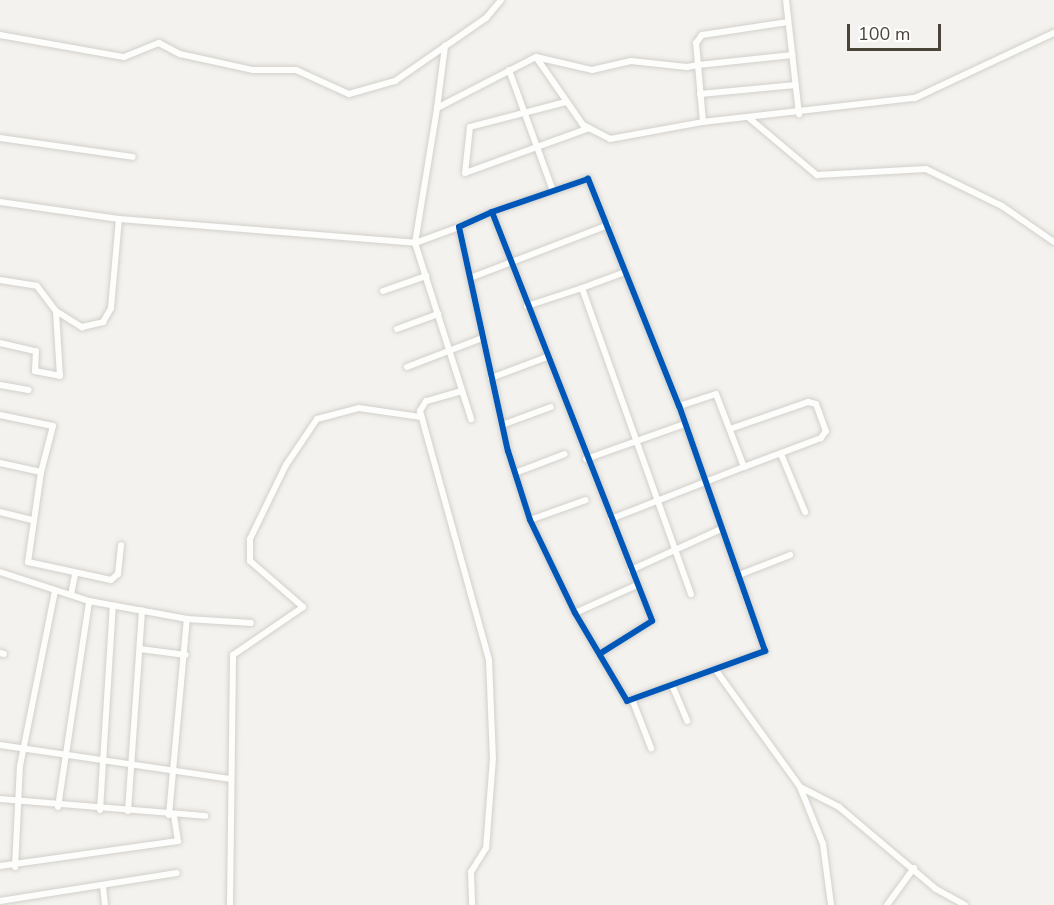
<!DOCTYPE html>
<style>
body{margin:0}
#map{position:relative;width:1054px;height:905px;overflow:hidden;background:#f4f2ee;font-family:"Nunito Sans",sans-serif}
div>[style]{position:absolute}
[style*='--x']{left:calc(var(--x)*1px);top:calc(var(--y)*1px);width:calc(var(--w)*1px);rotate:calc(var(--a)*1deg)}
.roads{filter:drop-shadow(0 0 2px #d2d0cb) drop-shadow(0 0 2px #d2d0cb)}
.street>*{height:6px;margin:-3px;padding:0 3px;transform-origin:3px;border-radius:3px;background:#fdfdfc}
.cycleway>*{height:6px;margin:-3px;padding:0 3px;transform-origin:3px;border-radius:3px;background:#0057b8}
span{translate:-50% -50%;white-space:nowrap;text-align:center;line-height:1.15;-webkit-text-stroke:6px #fff;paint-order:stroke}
.scale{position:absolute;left:847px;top:24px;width:94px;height:27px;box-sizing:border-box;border:3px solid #4b4439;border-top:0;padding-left:8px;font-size:18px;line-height:21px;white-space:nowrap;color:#4b4439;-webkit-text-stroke:4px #fff;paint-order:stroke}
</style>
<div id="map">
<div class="roads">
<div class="street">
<div style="--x:786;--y:0;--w:115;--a:83.5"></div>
<div style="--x:0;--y:35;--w:126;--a:10.1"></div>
<div style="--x:124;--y:57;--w:38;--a:-22"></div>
<div style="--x:159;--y:43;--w:24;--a:28"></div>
<div style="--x:180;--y:54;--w:75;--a:12.4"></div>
<div style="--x:253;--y:70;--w:43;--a:0"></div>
<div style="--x:296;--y:70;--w:58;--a:24.4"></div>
<div style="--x:349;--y:94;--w:48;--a:-15.8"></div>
<div style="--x:395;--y:81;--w:111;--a:-34.7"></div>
<div style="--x:486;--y:18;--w:23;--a:-50"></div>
<div style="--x:536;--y:57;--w:57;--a:13.1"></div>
<div style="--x:592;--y:70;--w:40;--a:-13"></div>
<div style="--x:631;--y:61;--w:56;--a:6.1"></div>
<div style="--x:687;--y:67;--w:11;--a:-10"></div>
<div style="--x:698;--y:65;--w:22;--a:-95"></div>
<div style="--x:696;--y:43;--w:10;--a:-53"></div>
<div style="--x:702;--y:35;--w:87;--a:-8.6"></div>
<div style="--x:509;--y:70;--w:129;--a:70"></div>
<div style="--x:700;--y:94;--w:96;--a:-5.4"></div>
<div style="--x:566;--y:102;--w:99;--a:165.4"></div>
<div style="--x:470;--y:127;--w:46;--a:96.2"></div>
<div style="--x:465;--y:173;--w:132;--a:-19.9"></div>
<div style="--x:437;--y:108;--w:63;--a:-82.6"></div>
<div style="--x:749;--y:118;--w:89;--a:40"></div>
<div style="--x:817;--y:175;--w:109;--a:-3.2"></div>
<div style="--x:926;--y:169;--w:85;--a:26"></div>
<div style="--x:1002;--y:206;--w:63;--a:34.7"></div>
<div style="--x:703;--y:122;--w:57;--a:-95"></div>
<div style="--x:698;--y:65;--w:95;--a:-6.1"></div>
<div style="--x:0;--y:138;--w:134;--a:8.1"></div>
<div style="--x:0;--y:202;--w:120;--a:8.1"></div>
<div style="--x:492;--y:212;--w:36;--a:156"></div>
<div style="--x:459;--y:227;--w:229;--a:77.7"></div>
<div style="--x:508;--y:451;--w:72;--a:72.3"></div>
<div style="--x:530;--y:520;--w:103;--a:64.2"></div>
<div style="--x:575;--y:613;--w:102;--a:59.4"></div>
<div style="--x:627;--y:701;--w:147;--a:-19.9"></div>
<div style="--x:765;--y:651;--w:260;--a:-109.3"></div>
<div style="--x:679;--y:406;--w:245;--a:-111.8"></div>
<div style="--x:588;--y:179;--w:102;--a:161"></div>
<div style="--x:492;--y:212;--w:439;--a:68.6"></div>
<div style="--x:652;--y:621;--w:60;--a:147.9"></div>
<div style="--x:459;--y:227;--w:47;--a:160"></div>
<div style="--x:415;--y:243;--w:185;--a:72.3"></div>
<div style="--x:470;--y:278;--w:148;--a:-21"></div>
<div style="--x:0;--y:280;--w:37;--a:9"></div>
<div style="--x:37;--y:286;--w:31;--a:53"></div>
<div style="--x:56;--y:311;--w:31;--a:32"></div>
<div style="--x:82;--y:327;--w:22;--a:-13"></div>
<div style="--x:103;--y:322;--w:16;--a:-60"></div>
<div style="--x:111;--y:308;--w:89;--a:-84.9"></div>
<div style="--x:119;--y:219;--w:297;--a:4.6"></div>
<div style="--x:415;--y:243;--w:137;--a:-80.7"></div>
<div style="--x:437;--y:108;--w:111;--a:-27.3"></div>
<div style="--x:536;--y:57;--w:83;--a:55.3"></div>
<div style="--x:583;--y:125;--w:30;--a:27"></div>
<div style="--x:610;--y:139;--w:95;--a:-10.4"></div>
<div style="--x:703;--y:122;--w:213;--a:-6.5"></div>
<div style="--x:915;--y:98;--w:153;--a:-25.1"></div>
<div style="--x:582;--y:288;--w:46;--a:-20.4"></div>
<div style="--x:383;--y:291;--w:46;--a:-19.2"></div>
<div style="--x:527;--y:306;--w:58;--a:-18.1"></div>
<div style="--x:582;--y:288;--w:325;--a:70.4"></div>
<div style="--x:397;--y:329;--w:44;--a:-20.1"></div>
<div style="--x:0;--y:343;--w:37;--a:13"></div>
<div style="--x:36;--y:351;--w:20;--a:93"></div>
<div style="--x:35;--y:371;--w:25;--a:11"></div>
<div style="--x:60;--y:376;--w:64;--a:-93.6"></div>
<div style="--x:407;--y:367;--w:80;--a:-21.1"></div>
<div style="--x:491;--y:378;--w:60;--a:-20.6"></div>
<div style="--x:0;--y:385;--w:29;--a:10"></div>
<div style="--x:462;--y:391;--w:37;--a:164"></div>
<div style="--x:426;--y:401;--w:12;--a:121"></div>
<div style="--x:420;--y:411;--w:258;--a:74.5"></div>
<div style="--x:489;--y:660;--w:98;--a:87.7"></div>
<div style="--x:493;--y:758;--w:90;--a:94.4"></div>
<div style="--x:486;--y:848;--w:28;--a:122"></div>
<div style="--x:471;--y:872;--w:33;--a:88"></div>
<div style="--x:0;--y:415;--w:54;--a:11.7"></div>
<div style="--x:53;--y:426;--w:48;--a:104.6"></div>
<div style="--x:502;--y:425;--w:52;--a:-20.2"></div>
<div style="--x:730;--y:429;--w:83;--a:-19.1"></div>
<div style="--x:808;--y:402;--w:8;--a:14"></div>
<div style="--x:816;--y:404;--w:29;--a:70"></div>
<div style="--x:826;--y:431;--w:9;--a:126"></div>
<div style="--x:821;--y:438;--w:82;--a:159.4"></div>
<div style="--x:781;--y:454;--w:63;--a:67.5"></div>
<div style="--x:586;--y:459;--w:105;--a:-19.5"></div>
<div style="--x:0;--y:463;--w:42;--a:12.4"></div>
<div style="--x:41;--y:472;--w:91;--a:98.2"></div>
<div style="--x:28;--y:562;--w:85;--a:12.2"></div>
<div style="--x:111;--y:580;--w:9;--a:-41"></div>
<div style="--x:118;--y:574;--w:29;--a:-84"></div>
<div style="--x:515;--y:473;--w:53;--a:-20.8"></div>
<div style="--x:0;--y:512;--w:34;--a:14"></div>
<div style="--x:611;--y:519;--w:143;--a:-21.4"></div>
<div style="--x:744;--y:467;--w:78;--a:-111"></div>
<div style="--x:716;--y:394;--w:39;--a:162"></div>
<div style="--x:530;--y:520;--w:59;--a:-19.7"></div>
<div style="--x:631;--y:570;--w:99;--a:-24.5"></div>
<div style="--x:0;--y:572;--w:94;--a:18"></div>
<div style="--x:89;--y:601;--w:100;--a:10.4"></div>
<div style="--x:187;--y:619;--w:64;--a:3.6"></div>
<div style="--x:739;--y:575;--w:55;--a:-21.4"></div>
<div style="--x:71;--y:595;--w:21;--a:-79"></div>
<div style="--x:575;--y:613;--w:68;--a:-24.3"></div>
<div style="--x:140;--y:649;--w:46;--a:7.4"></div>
<div style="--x:0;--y:653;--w:4;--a:14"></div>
<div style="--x:715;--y:669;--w:145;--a:54.2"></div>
<div style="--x:800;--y:787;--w:61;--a:68"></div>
<div style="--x:823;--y:844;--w:62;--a:82.5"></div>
<div style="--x:672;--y:685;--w:39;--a:67"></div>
<div style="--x:632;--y:699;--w:53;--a:68.8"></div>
<div style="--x:0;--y:745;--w:232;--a:8.4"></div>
<div style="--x:800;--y:787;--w:44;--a:27.1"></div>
<div style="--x:839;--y:807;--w:127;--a:40.2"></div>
<div style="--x:936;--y:889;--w:33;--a:29"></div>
<div style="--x:0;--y:799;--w:206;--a:4.7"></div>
<div style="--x:58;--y:807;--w:208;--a:-81.4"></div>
<div style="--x:100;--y:810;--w:205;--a:-86.4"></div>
<div style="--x:128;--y:811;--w:201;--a:-86"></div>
<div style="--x:169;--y:815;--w:197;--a:-84.8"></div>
<div style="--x:0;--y:866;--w:180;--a:-8"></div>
<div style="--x:178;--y:841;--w:26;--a:-99"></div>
<div style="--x:15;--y:867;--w:101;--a:-87.2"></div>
<div style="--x:20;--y:766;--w:178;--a:-78.7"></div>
<div style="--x:103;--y:886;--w:19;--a:84"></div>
<div style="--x:0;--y:901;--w:179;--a:-9"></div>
<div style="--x:230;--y:905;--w:250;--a:-89.3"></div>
<div style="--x:233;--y:655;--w:85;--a:-34.4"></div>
<div style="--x:303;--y:607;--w:70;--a:-139"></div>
<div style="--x:250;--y:561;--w:22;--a:-90"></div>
<div style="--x:250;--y:539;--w:82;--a:-64.1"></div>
<div style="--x:286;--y:465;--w:55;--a:-56"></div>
<div style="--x:317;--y:419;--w:43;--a:-14.7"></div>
<div style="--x:359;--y:408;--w:63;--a:8.3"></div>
<div style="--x:887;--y:905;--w:46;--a:-53.9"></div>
</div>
</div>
<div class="cycleway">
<div style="--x:492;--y:212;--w:36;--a:156"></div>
<div style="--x:459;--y:227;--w:229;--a:77.7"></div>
<div style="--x:508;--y:451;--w:72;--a:72.3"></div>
<div style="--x:530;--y:520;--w:103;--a:64.2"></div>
<div style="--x:575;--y:613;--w:102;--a:59.4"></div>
<div style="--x:627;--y:701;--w:147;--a:-19.9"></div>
<div style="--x:765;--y:651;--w:260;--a:-109.3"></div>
<div style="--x:679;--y:406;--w:245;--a:-111.8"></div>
<div style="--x:588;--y:179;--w:102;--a:161"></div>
<div style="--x:492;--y:212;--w:439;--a:68.6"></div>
<div style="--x:652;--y:621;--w:60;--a:147.9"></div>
</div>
<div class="scale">100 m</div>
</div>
